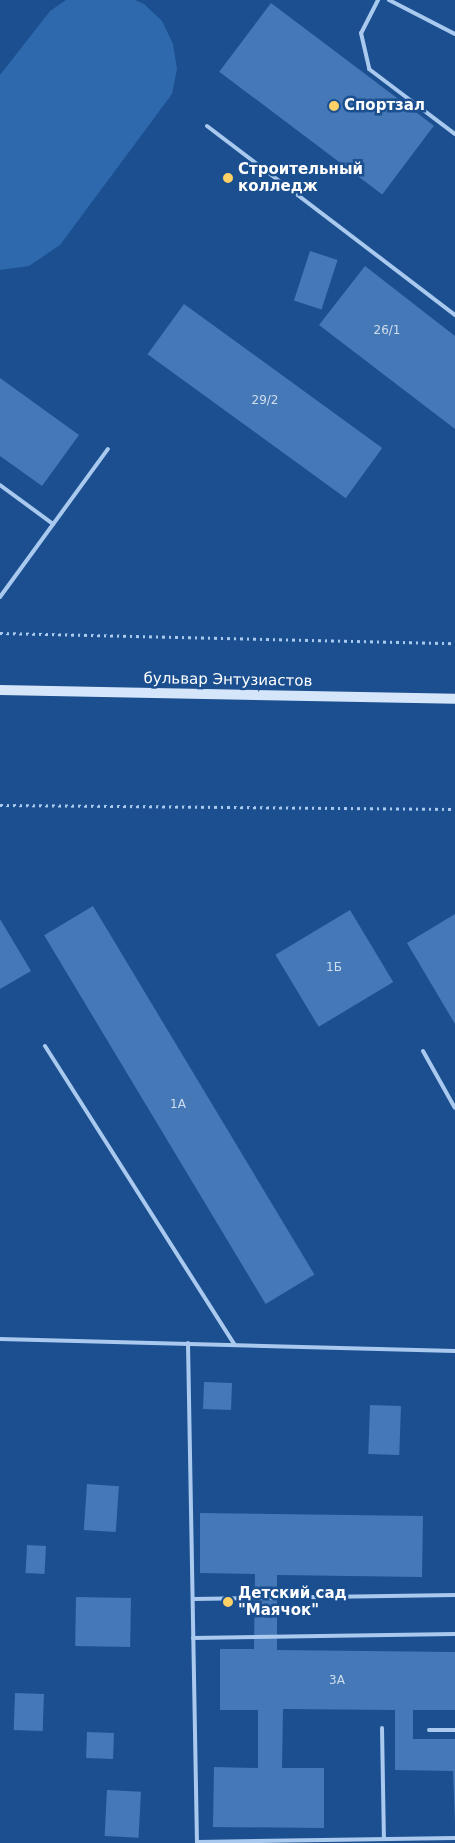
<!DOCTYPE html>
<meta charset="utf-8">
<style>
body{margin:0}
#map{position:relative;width:455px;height:1843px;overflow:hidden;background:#1b4f8f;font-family:"DejaVu Sans",sans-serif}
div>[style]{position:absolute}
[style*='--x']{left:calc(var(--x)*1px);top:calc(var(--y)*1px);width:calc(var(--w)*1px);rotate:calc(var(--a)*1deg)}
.green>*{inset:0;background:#2e69ad}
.building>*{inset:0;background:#4478b7;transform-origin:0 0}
.path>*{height:3px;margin-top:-1.5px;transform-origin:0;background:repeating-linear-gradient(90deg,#a9c9ee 0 2.5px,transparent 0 6.5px)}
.service>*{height:4px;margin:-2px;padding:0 2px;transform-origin:2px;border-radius:2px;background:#a9c9ee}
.secondary>*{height:10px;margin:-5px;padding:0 5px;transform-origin:5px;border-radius:5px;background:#d6e6fa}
.dots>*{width:14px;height:14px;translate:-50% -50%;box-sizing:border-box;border:2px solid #1b4f8f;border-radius:50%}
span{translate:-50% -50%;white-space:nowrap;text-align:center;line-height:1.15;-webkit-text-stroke:5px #1b4f8f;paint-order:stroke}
.number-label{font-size:12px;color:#d0dded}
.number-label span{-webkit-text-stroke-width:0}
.poi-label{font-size:15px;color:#fff;font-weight:700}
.left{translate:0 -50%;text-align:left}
.street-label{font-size:15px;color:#fff}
</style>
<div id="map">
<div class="green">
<div style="clip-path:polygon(66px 0,135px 0,144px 4px,162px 21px,173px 44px,177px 69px,172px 94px,60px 245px,29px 266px,0 270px,0 75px,50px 11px)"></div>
</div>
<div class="building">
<div style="left:271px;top:3px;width:204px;height:86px;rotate:37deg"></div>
<div style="left:310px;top:251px;width:29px;height:52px;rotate:18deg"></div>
<div style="clip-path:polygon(365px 266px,455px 336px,455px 429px,319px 325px)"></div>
<div style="left:184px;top:304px;width:245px;height:62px;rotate:36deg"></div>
<div style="clip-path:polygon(0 378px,79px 435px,42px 486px,0 456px)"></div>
<div style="left:93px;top:906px;width:430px;height:57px;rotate:59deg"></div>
<div style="left:350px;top:910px;width:84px;height:87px;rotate:59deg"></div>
<div style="clip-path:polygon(455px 914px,455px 1024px,407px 943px)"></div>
<div style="clip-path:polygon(0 919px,31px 971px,0 989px)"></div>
<div style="left:204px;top:1382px;width:28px;height:27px;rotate:2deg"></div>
<div style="left:370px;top:1405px;width:31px;height:49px;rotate:2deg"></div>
<div style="left:87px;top:1484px;width:32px;height:46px;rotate:4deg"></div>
<div style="clip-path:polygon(200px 1513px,423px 1516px,422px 1577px,277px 1575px,277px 1650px,455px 1652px,455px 1710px,413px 1710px,413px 1739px,455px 1739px,455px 1823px,453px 1771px,395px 1770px,395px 1710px,283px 1709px,282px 1768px,324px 1768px,324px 1828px,213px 1827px,214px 1767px,258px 1768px,258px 1710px,220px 1710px,220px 1649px,254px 1649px,255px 1574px,200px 1573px)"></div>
<div style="left:27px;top:1545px;width:19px;height:28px;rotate:3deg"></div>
<div style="left:76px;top:1597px;width:55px;height:49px;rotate:1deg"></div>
<div style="left:15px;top:1693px;width:29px;height:37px;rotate:2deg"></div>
<div style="left:87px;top:1732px;width:27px;height:26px;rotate:2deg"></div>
<div style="left:107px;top:1790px;width:34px;height:46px;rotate:3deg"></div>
</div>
<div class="path">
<div style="--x:0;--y:633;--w:455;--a:1.3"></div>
<div style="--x:0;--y:805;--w:455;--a:0.5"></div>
</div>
<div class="service">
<div style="--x:378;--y:0;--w:37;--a:117"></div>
<div style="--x:361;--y:33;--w:37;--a:77"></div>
<div style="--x:369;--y:69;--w:108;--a:37.1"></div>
<div style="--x:389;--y:0;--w:74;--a:27.3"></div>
<div style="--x:207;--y:126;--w:312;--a:37.3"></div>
<div style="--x:0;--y:485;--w:66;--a:36.3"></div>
<div style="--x:0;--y:597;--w:183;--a:-53.9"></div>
<div style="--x:45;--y:1046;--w:354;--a:57.6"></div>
<div style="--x:423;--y:1051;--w:65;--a:60.7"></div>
<div style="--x:0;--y:1339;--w:455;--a:1.5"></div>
<div style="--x:188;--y:1343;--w:500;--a:88.97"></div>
<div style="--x:193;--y:1599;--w:262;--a:-0.9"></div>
<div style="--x:193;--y:1638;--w:262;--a:-0.9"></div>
<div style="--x:382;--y:1728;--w:111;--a:89"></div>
<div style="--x:429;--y:1730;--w:26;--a:0"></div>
<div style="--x:197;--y:1842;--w:258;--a:-0.9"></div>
</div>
<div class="secondary">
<div style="--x:0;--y:690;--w:455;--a:1.1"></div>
</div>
<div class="dots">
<div style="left:334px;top:106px;background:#ffd166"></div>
<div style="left:228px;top:178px;background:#ffd166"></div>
<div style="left:228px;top:1602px;background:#ffd166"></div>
</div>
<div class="number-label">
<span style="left:387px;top:331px">26/1</span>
<span style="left:265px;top:401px">29/2</span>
<span style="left:334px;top:968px">1Б</span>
<span style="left:178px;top:1105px">1А</span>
<span style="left:337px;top:1681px">3А</span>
</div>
<div class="poi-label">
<span class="left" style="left:344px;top:106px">Спортзал</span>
<span class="left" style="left:238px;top:178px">Строительный<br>колледж</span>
<span class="left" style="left:238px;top:1602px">Детский сад<br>"Маячок"</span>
</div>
<div class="street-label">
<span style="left:228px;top:680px;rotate:1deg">бульвар Энтузиастов</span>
</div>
</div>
